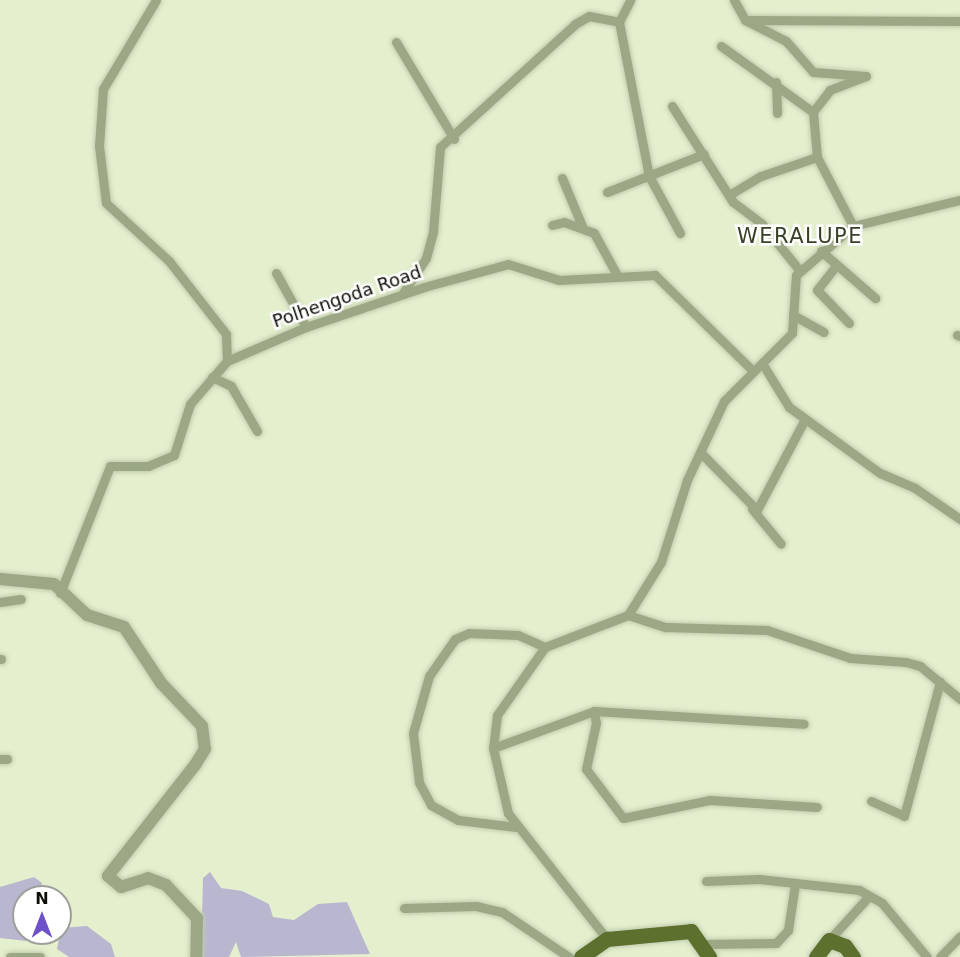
<!DOCTYPE html>
<style>
body{margin:0}
#map{position:relative;width:960px;height:957px;overflow:hidden;background:#e4efce;font-family:"DejaVu Sans",sans-serif}
div>[style]{position:absolute}
[style*='--x']{left:calc(var(--x)*1px);top:calc(var(--y)*1px);width:calc(var(--w)*1px);rotate:calc(var(--a)*1deg)}
.green>*{inset:0;background:#b9b7d0}
.roads{filter:drop-shadow(0 0 2px #c1cbae) drop-shadow(0 0 2px #c1cbae)}
.minor>*{height:9px;margin:-4.5px;padding:0 4.5px;transform-origin:4.5px;border-radius:4.5px;background:#9ca785}
.tertiary>*{height:12px;margin:-6px;padding:0 6px;transform-origin:6px;border-radius:6px;background:#9ca785}
.primary>*{height:15px;margin:-7.5px;padding:0 7.5px;transform-origin:7.5px;border-radius:7.5px;background:#5d702d}
span{translate:-50% -50%;white-space:nowrap;text-align:center;line-height:1.15;-webkit-text-stroke:5px #fff;paint-order:stroke}
.street-label{font-size:18px;color:#0c0f05}
.quarter-label{font-size:21px;color:#384025;letter-spacing:1.5px}
.north{position:absolute;left:12px;top:885px;width:60px;height:60px;box-sizing:border-box;background:#fff;border:2px solid #9e9f9b;border-radius:50%;rotate:0deg;font-size:16px;font-weight:700;line-height:24px;text-align:center;color:#0c0f05}
.north::after{content:'';display:block;margin:auto;width:21px;height:27px;background:#6e50c9;clip-path:polygon(50% 0,100% 100%,50% 72%,0 100%)}
</style>
<div id="map">
<div class="green">
<div style="clip-path:polygon(210px 872px,221px 888px,242px 891px,269px 904px,273px 917px,294px 920px,318px 904px,347px 902px,370px 954px,241px 957px,236px 942px,229px 957px,201px 957px,203px 878px)"></div>
<div style="clip-path:polygon(34px 877px,42px 883px,39px 891px,24px 897px,24px 933px,34px 933px,26px 941px,0 938px,0 887px)"></div>
<div style="clip-path:polygon(87px 926px,111px 944px,115px 957px,69px 957px,57px 949px,61px 928px)"></div>
</div>
<div class="roads">
<div class="minor">
<div style="--x:156;--y:0;--w:104;--a:120.8"></div>
<div style="--x:103;--y:89;--w:57;--a:94"></div>
<div style="--x:99;--y:146;--w:57;--a:83"></div>
<div style="--x:106;--y:203;--w:86;--a:42.6"></div>
<div style="--x:169;--y:261;--w:93;--a:52"></div>
<div style="--x:226;--y:334;--w:27;--a:88"></div>
<div style="--x:734;--y:0;--w:23;--a:61"></div>
<div style="--x:745;--y:20;--w:46;--a:27.1"></div>
<div style="--x:786;--y:41;--w:41;--a:48.9"></div>
<div style="--x:813;--y:72;--w:53;--a:4.3"></div>
<div style="--x:866;--y:76;--w:39;--a:159"></div>
<div style="--x:830;--y:90;--w:28;--a:128"></div>
<div style="--x:749;--y:20;--w:211;--a:0.3"></div>
<div style="--x:619;--y:22;--w:157;--a:79"></div>
<div style="--x:649;--y:176;--w:65;--a:61.5"></div>
<div style="--x:396;--y:42;--w:113;--a:59.1"></div>
<div style="--x:721;--y:46;--w:113;--a:35.7"></div>
<div style="--x:813;--y:112;--w:45;--a:84.9"></div>
<div style="--x:817;--y:157;--w:78;--a:62.4"></div>
<div style="--x:776;--y:82;--w:31;--a:88"></div>
<div style="--x:672;--y:106;--w:114;--a:57.6"></div>
<div style="--x:733;--y:202;--w:36;--a:37"></div>
<div style="--x:762;--y:224;--w:60;--a:51"></div>
<div style="--x:562;--y:178;--w:52;--a:67.4"></div>
<div style="--x:607;--y:192;--w:104;--a:-21.4"></div>
<div style="--x:729;--y:195;--w:37;--a:-31"></div>
<div style="--x:761;--y:176;--w:59;--a:-18.7"></div>
<div style="--x:552;--y:225;--w:12;--a:-14"></div>
<div style="--x:564;--y:222;--w:32;--a:20"></div>
<div style="--x:594;--y:233;--w:48;--a:61.3"></div>
<div style="--x:821;--y:251;--w:72;--a:41"></div>
<div style="--x:835;--y:267;--w:29;--a:128"></div>
<div style="--x:817;--y:290;--w:46;--a:45.9"></div>
<div style="--x:276;--y:273;--w:62;--a:60.9"></div>
<div style="--x:403;--y:293;--w:42;--a:-56.7"></div>
<div style="--x:426;--y:258;--w:28;--a:-75"></div>
<div style="--x:433;--y:231;--w:84;--a:-85.2"></div>
<div style="--x:440;--y:147;--w:183;--a:-42.3"></div>
<div style="--x:575;--y:24;--w:16;--a:-30"></div>
<div style="--x:589;--y:16;--w:31;--a:11"></div>
<div style="--x:619;--y:22;--w:25;--a:-63"></div>
<div style="--x:793;--y:315;--w:35;--a:29"></div>
<div style="--x:957;--y:335;--w:3;--a:18"></div>
<div style="--x:762;--y:363;--w:52;--a:58.5"></div>
<div style="--x:789;--y:407;--w:112;--a:36"></div>
<div style="--x:880;--y:473;--w:38;--a:23"></div>
<div style="--x:915;--y:488;--w:55;--a:34.6"></div>
<div style="--x:212;--y:377;--w:21;--a:25"></div>
<div style="--x:231;--y:386;--w:52;--a:60"></div>
<div style="--x:701;--y:453;--w:80;--a:45.5"></div>
<div style="--x:757;--y:510;--w:103;--a:-62.2"></div>
<div style="--x:752;--y:509;--w:45;--a:50.4"></div>
<div style="--x:60;--y:593;--w:136;--a:-68.5"></div>
<div style="--x:110;--y:466;--w:38;--a:0"></div>
<div style="--x:148;--y:466;--w:28;--a:-23"></div>
<div style="--x:174;--y:455;--w:53;--a:-72.6"></div>
<div style="--x:190;--y:404;--w:57;--a:-49.3"></div>
<div style="--x:227;--y:361;--w:86;--a:-23.3"></div>
<div style="--x:306;--y:327;--w:125;--a:-18.7"></div>
<div style="--x:424;--y:287;--w:87;--a:-15.3"></div>
<div style="--x:508;--y:264;--w:53;--a:17.4"></div>
<div style="--x:559;--y:280;--w:96;--a:-3"></div>
<div style="--x:655;--y:275;--w:134;--a:44.4"></div>
<div style="--x:0;--y:602;--w:21;--a:-8"></div>
<div style="--x:628;--y:615;--w:40;--a:18"></div>
<div style="--x:666;--y:627;--w:101;--a:1.7"></div>
<div style="--x:767;--y:630;--w:88;--a:18.6"></div>
<div style="--x:850;--y:658;--w:56;--a:4.1"></div>
<div style="--x:906;--y:662;--w:15;--a:16"></div>
<div style="--x:920;--y:666;--w:52;--a:39.5"></div>
<div style="--x:0;--y:659;--w:1;--a:0"></div>
<div style="--x:594;--y:711;--w:12;--a:81"></div>
<div style="--x:596;--y:723;--w:47;--a:102.3"></div>
<div style="--x:586;--y:769;--w:61;--a:52.9"></div>
<div style="--x:623;--y:818;--w:89;--a:-11.7"></div>
<div style="--x:710;--y:800;--w:107;--a:3.7"></div>
<div style="--x:493;--y:748;--w:108;--a:-20.1"></div>
<div style="--x:594;--y:711;--w:210;--a:3.5"></div>
<div style="--x:0;--y:759;--w:7;--a:0"></div>
<div style="--x:871;--y:801;--w:36;--a:24"></div>
<div style="--x:904;--y:816;--w:139;--a:-75"></div>
<div style="--x:516;--y:827;--w:58;--a:-173.1"></div>
<div style="--x:458;--y:820;--w:31;--a:-151"></div>
<div style="--x:431;--y:805;--w:26;--a:-118"></div>
<div style="--x:419;--y:782;--w:49;--a:-97"></div>
<div style="--x:413;--y:733;--w:59;--a:-74.3"></div>
<div style="--x:429;--y:676;--w:45;--a:-54.9"></div>
<div style="--x:455;--y:639;--w:15;--a:-23"></div>
<div style="--x:469;--y:633;--w:49;--a:2.3"></div>
<div style="--x:518;--y:635;--w:30;--a:24"></div>
<div style="--x:706;--y:881;--w:53;--a:-2.2"></div>
<div style="--x:759;--y:879;--w:101;--a:6.3"></div>
<div style="--x:859;--y:890;--w:26;--a:29"></div>
<div style="--x:882;--y:903;--w:70;--a:50.2"></div>
<div style="--x:404;--y:908;--w:72;--a:-1.6"></div>
<div style="--x:476;--y:906;--w:27;--a:13"></div>
<div style="--x:502;--y:912;--w:81;--a:33.9"></div>
<div style="--x:607;--y:939;--w:160;--a:-128.2"></div>
<div style="--x:508;--y:813;--w:67;--a:-103"></div>
<div style="--x:493;--y:748;--w:33;--a:-83"></div>
<div style="--x:497;--y:715;--w:83;--a:-54.8"></div>
<div style="--x:545;--y:647;--w:89;--a:-21.1"></div>
<div style="--x:628;--y:615;--w:62;--a:-58.1"></div>
<div style="--x:661;--y:562;--w:86;--a:-72.4"></div>
<div style="--x:687;--y:480;--w:87;--a:-64.9"></div>
<div style="--x:724;--y:401;--w:96;--a:-45"></div>
<div style="--x:792;--y:333;--w:58;--a:-86.1"></div>
<div style="--x:796;--y:275;--w:75;--a:-40.7"></div>
<div style="--x:853;--y:226;--w:110;--a:-13.7"></div>
<div style="--x:829;--y:940;--w:59;--a:-47.7"></div>
<div style="--x:704;--y:944;--w:72;--a:-0.8"></div>
<div style="--x:776;--y:943;--w:18;--a:-47"></div>
<div style="--x:788;--y:930;--w:47;--a:-81.3"></div>
<div style="--x:10;--y:957;--w:30;--a:0"></div>
<div style="--x:940;--y:957;--w:29;--a:-46"></div>
</div>
<div class="tertiary">
<div style="--x:0;--y:579;--w:54;--a:5.3"></div>
<div style="--x:54;--y:584;--w:45;--a:43.2"></div>
<div style="--x:87;--y:615;--w:39;--a:18"></div>
<div style="--x:124;--y:627;--w:67;--a:56.5"></div>
<div style="--x:161;--y:683;--w:59;--a:46.4"></div>
<div style="--x:202;--y:726;--w:23;--a:83"></div>
<div style="--x:205;--y:749;--w:19;--a:122"></div>
<div style="--x:195;--y:765;--w:141;--a:128.1"></div>
<div style="--x:108;--y:876;--w:17;--a:40"></div>
<div style="--x:121;--y:887;--w:28;--a:-18"></div>
<div style="--x:148;--y:878;--w:19;--a:21"></div>
<div style="--x:166;--y:885;--w:45;--a:46.8"></div>
<div style="--x:197;--y:918;--w:39;--a:91"></div>
</div>
<div class="primary">
<div style="--x:581;--y:957;--w:32;--a:-35"></div>
<div style="--x:607;--y:939;--w:84;--a:-5.4"></div>
<div style="--x:691;--y:931;--w:32;--a:55"></div>
<div style="--x:816;--y:957;--w:21;--a:-53"></div>
<div style="--x:829;--y:940;--w:17;--a:21"></div>
<div style="--x:845;--y:946;--w:14;--a:54"></div>
</div>
</div>
<div class="street-label">
<span style="left:347px;top:297px;rotate:-19deg">Polhengoda Road</span>
</div>
<div class="quarter-label">
<span style="left:800px;top:236px">WERALUPE</span>
</div>
<div class="north">N</div>
</div>
